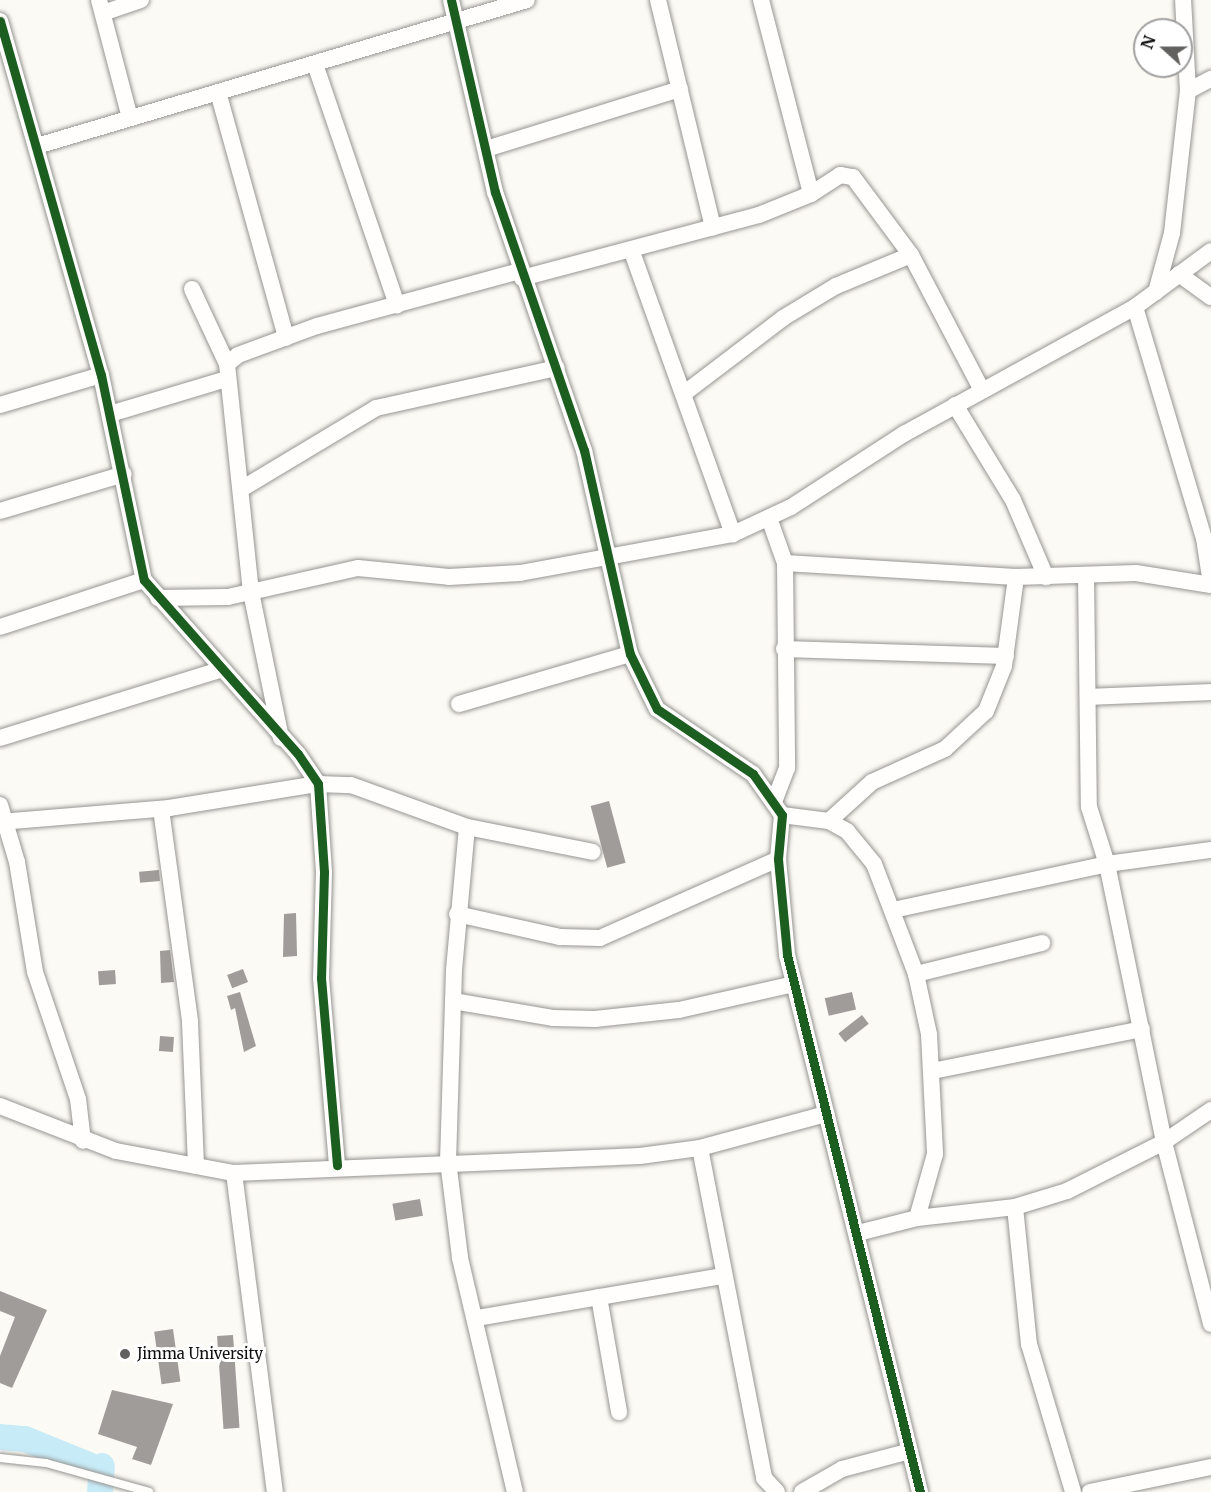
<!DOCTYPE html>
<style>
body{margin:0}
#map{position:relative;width:1211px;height:1492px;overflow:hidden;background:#fcfaf4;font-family:Merriweather,serif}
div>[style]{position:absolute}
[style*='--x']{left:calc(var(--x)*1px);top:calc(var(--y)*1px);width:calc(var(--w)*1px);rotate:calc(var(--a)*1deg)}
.river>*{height:26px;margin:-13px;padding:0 13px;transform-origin:13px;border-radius:13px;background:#c8ebf8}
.building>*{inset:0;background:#9f9c99;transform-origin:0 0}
.roads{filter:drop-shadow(0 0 2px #969592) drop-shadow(0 0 2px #969592)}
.service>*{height:8px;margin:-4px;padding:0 4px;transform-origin:4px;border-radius:4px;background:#fffefd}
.minor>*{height:16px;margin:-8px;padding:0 8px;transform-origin:8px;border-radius:8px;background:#fffefd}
.cycleway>*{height:9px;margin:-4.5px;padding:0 4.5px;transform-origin:4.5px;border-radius:4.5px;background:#1b5e20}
.dots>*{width:16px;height:16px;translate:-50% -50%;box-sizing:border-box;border:3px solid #fff;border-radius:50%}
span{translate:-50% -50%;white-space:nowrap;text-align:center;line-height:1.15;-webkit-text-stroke:6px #fff;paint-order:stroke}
.poi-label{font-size:15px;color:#0f0f0f}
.left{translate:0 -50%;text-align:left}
.north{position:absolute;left:1133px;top:18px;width:60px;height:60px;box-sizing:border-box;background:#fff;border:2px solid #9f9f9f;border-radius:50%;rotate:291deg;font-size:16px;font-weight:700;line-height:24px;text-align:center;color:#0f0f0f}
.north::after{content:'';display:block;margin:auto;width:21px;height:27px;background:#62615f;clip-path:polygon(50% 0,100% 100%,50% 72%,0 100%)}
</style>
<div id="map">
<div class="river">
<div style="--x:0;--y:1437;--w:25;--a:5"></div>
<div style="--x:25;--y:1439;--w:69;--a:22.1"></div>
<div style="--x:100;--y:1492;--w:26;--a:-86"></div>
</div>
<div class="building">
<div style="left:609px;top:801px;width:64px;height:19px;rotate:75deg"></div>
<div style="left:159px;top:870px;width:11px;height:20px;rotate:85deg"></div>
<div style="clip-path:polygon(296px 913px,297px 956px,283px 957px,284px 914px)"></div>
<div style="clip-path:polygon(170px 950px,174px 982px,161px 983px,160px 951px)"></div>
<div style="left:243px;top:969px;width:14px;height:17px;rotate:69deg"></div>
<div style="left:115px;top:970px;width:14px;height:17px;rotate:86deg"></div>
<div style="clip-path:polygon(240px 992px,256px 1046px,244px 1052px,235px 1008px,231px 1010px,227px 996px)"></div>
<div style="left:852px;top:992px;width:18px;height:28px;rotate:77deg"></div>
<div style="left:862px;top:1015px;width:11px;height:30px;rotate:52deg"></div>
<div style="left:160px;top:1036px;width:14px;height:15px;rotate:4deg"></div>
<div style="left:420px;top:1199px;width:17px;height:28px;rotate:80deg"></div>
<div style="clip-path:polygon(0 1291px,47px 1310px,12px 1388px,0 1383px,0 1356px,15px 1317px,0 1311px)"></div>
<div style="left:173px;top:1329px;width:53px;height:19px;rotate:82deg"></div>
<div style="left:233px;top:1335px;width:93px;height:16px;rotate:86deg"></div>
<div style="clip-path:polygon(112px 1390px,173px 1404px,151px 1465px,132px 1459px,137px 1447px,98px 1434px)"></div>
</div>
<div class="roads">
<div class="service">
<div style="--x:0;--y:1458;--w:46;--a:6.2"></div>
<div style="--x:46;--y:1463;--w:107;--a:15.7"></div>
</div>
<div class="minor">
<div style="--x:99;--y:0;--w:122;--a:75.3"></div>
<div style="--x:451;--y:0;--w:197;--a:77.1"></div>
<div style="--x:495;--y:192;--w:273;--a:71"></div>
<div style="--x:584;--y:450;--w:209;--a:77.3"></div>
<div style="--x:630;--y:654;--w:61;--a:63.9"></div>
<div style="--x:657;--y:709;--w:116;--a:34.1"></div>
<div style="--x:753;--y:774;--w:50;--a:54.7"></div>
<div style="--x:782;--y:815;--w:44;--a:95.2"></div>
<div style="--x:778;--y:859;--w:96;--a:84.6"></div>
<div style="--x:787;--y:955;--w:553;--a:76.09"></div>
<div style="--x:658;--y:0;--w:234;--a:76.4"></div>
<div style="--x:761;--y:0;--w:200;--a:75.5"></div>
<div style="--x:103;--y:13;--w:40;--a:-18.9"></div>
<div style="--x:0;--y:21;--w:368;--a:74.1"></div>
<div style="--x:101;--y:375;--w:209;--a:78.2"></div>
<div style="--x:144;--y:580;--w:232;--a:48.5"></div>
<div style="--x:298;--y:754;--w:36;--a:56"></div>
<div style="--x:318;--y:784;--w:88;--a:86.1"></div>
<div style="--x:324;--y:872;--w:106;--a:91.6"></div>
<div style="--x:321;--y:978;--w:188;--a:85.1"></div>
<div style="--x:315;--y:64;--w:255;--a:71.2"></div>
<div style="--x:1188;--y:91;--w:26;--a:-28"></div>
<div style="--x:218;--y:92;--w:255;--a:74.5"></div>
<div style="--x:37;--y:146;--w:511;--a:-16.59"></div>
<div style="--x:486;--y:149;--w:203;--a:-17.2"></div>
<div style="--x:632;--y:252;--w:300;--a:70.3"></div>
<div style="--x:1179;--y:274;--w:39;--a:36"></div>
<div style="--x:522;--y:278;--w:245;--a:-14.9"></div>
<div style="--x:759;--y:215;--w:56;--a:-22"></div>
<div style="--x:811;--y:194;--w:35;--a:-33"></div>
<div style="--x:840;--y:175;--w:13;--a:9"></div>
<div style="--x:853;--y:177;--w:97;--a:53.4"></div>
<div style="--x:911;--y:255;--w:153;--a:62.3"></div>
<div style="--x:192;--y:289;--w:83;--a:65"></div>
<div style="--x:227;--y:364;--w:229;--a:84"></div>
<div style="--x:251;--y:592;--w:149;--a:78.4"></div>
<div style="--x:1156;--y:292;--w:61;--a:-74.8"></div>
<div style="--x:1172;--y:233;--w:143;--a:-83.6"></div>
<div style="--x:1188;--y:91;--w:91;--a:-93.1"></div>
<div style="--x:1135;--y:307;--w:241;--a:73.4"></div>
<div style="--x:1204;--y:538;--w:47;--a:81.3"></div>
<div style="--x:227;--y:364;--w:14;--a:-39"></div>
<div style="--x:238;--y:355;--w:84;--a:-20.2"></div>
<div style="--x:317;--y:326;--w:210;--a:-15.2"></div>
<div style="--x:686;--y:392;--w:122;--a:-37.3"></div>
<div style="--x:783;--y:318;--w:62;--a:-31.1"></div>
<div style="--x:836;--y:286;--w:81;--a:-22.5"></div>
<div style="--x:0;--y:405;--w:105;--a:-16.5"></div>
<div style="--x:955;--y:405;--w:111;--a:58.6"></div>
<div style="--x:1013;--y:500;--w:84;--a:66.8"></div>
<div style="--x:110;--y:414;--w:122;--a:-16.7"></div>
<div style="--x:243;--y:488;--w:155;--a:-31"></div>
<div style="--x:376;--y:408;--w:185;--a:-12.5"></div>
<div style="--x:0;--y:511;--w:129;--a:-16.6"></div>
<div style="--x:769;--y:518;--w:48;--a:70.4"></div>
<div style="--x:785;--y:563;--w:205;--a:89.4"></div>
<div style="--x:787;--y:768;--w:34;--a:111"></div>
<div style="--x:785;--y:563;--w:231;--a:3.5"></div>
<div style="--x:1016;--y:577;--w:120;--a:-1.9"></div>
<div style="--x:1136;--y:573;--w:76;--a:9.1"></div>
<div style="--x:1086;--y:575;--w:232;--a:89.3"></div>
<div style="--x:1089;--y:807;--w:60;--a:72.5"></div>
<div style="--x:1107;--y:864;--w:284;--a:78.4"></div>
<div style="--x:1164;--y:1142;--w:188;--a:75.5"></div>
<div style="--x:158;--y:598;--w:70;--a:-0.8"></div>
<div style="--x:228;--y:597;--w:133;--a:-12.6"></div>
<div style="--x:358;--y:568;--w:91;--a:5.6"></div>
<div style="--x:449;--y:577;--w:71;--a:-3.2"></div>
<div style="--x:520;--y:573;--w:217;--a:-10.4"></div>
<div style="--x:733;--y:534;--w:64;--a:-25"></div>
<div style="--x:791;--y:507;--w:135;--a:-32.9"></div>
<div style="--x:904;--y:434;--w:264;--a:-28.8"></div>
<div style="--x:1135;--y:307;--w:94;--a:-36.4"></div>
<div style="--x:0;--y:627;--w:151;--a:-18.1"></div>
<div style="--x:784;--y:649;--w:222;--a:1.8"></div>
<div style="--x:1088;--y:697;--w:123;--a:-2.3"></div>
<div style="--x:459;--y:704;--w:178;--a:-16.3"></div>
<div style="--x:0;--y:738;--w:229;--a:-17.2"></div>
<div style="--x:0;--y:805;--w:59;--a:73.4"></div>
<div style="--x:17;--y:862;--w:111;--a:80.7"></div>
<div style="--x:35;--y:972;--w:134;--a:71.3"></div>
<div style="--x:78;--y:1099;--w:42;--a:83.2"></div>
<div style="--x:161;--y:809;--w:215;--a:82.2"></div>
<div style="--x:190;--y:1022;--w:144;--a:87.6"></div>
<div style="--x:782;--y:815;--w:47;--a:7.3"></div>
<div style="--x:829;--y:821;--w:21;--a:29"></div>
<div style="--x:847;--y:831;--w:43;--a:50.7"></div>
<div style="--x:874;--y:864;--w:118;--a:69.1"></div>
<div style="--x:916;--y:974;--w:61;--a:77.8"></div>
<div style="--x:929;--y:1034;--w:120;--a:87.1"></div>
<div style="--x:935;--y:1154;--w:66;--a:105.7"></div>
<div style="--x:829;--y:821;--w:58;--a:-42.2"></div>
<div style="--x:872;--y:782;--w:80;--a:-24.3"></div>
<div style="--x:945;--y:749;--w:56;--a:-42.8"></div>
<div style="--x:986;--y:711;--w:48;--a:-68.2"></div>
<div style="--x:1004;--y:666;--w:90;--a:-82.3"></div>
<div style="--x:0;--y:822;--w:170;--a:-4.7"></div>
<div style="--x:169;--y:808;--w:151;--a:-9.2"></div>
<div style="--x:318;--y:784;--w:33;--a:2"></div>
<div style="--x:351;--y:785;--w:123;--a:19.9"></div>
<div style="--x:467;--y:827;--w:128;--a:11.2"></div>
<div style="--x:467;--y:827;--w:144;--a:95.2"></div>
<div style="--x:454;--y:970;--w:191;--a:91.8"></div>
<div style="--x:448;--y:1161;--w:98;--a:82.9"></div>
<div style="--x:460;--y:1258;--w:240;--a:76.8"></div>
<div style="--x:893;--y:910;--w:219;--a:-12.1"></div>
<div style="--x:1107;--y:864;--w:105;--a:-7.7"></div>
<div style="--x:457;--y:914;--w:106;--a:12.6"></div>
<div style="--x:560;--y:937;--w:40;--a:1.4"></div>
<div style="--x:600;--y:938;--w:195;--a:-23.9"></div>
<div style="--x:916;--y:974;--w:130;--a:-13.8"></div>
<div style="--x:453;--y:1001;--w:101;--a:9.6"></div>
<div style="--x:553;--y:1018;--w:42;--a:1.4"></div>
<div style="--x:595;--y:1019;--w:84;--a:-6.1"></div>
<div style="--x:679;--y:1010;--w:118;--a:-12.7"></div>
<div style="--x:932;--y:1071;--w:214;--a:-11.3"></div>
<div style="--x:0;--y:1106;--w:124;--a:21.2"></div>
<div style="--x:116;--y:1151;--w:120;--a:10.6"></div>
<div style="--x:234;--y:1173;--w:406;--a:-2.4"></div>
<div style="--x:640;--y:1156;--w:61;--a:-7.6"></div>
<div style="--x:700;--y:1148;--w:131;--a:-15.1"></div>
<div style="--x:700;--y:1148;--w:336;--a:79"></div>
<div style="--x:764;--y:1478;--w:19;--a:47"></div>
<div style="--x:234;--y:1173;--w:322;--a:82.7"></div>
<div style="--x:1015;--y:1207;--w:138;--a:84.2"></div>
<div style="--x:1029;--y:1344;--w:154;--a:73.4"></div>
<div style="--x:858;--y:1233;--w:61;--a:-14.3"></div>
<div style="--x:917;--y:1218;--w:99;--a:-6.4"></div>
<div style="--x:1015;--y:1207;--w:54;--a:-17.1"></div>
<div style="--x:1067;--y:1191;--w:109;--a:-26.8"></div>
<div style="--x:1164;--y:1142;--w:57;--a:-34.2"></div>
<div style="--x:599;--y:1297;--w:117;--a:80.1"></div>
<div style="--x:477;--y:1318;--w:249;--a:-9.7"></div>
<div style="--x:802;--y:1492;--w:46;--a:-29.9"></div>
<div style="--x:842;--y:1469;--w:70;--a:-14.8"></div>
<div style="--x:1090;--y:1492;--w:124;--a:-11.7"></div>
</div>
</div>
<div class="cycleway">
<div style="--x:451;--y:0;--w:197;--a:77.1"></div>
<div style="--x:495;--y:192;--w:273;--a:71"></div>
<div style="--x:584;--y:450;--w:209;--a:77.3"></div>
<div style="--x:630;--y:654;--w:61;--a:63.9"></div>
<div style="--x:657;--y:709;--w:116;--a:34.1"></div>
<div style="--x:753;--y:774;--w:50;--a:54.7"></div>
<div style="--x:782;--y:815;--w:44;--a:95.2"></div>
<div style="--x:778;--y:859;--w:96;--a:84.6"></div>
<div style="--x:787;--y:955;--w:553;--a:76.09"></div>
<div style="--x:0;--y:21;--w:368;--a:74.1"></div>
<div style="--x:101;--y:375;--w:209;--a:78.2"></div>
<div style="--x:144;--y:580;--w:232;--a:48.5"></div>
<div style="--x:298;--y:754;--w:36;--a:56"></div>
<div style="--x:318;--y:784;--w:88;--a:86.1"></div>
<div style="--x:324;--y:872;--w:106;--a:91.6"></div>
<div style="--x:321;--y:978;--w:188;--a:85.1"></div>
</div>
<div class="dots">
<div style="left:125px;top:1354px;background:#62615f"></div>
</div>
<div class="poi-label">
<span class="left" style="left:137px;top:1354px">Jimma University</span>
</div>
<div class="north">N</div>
</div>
